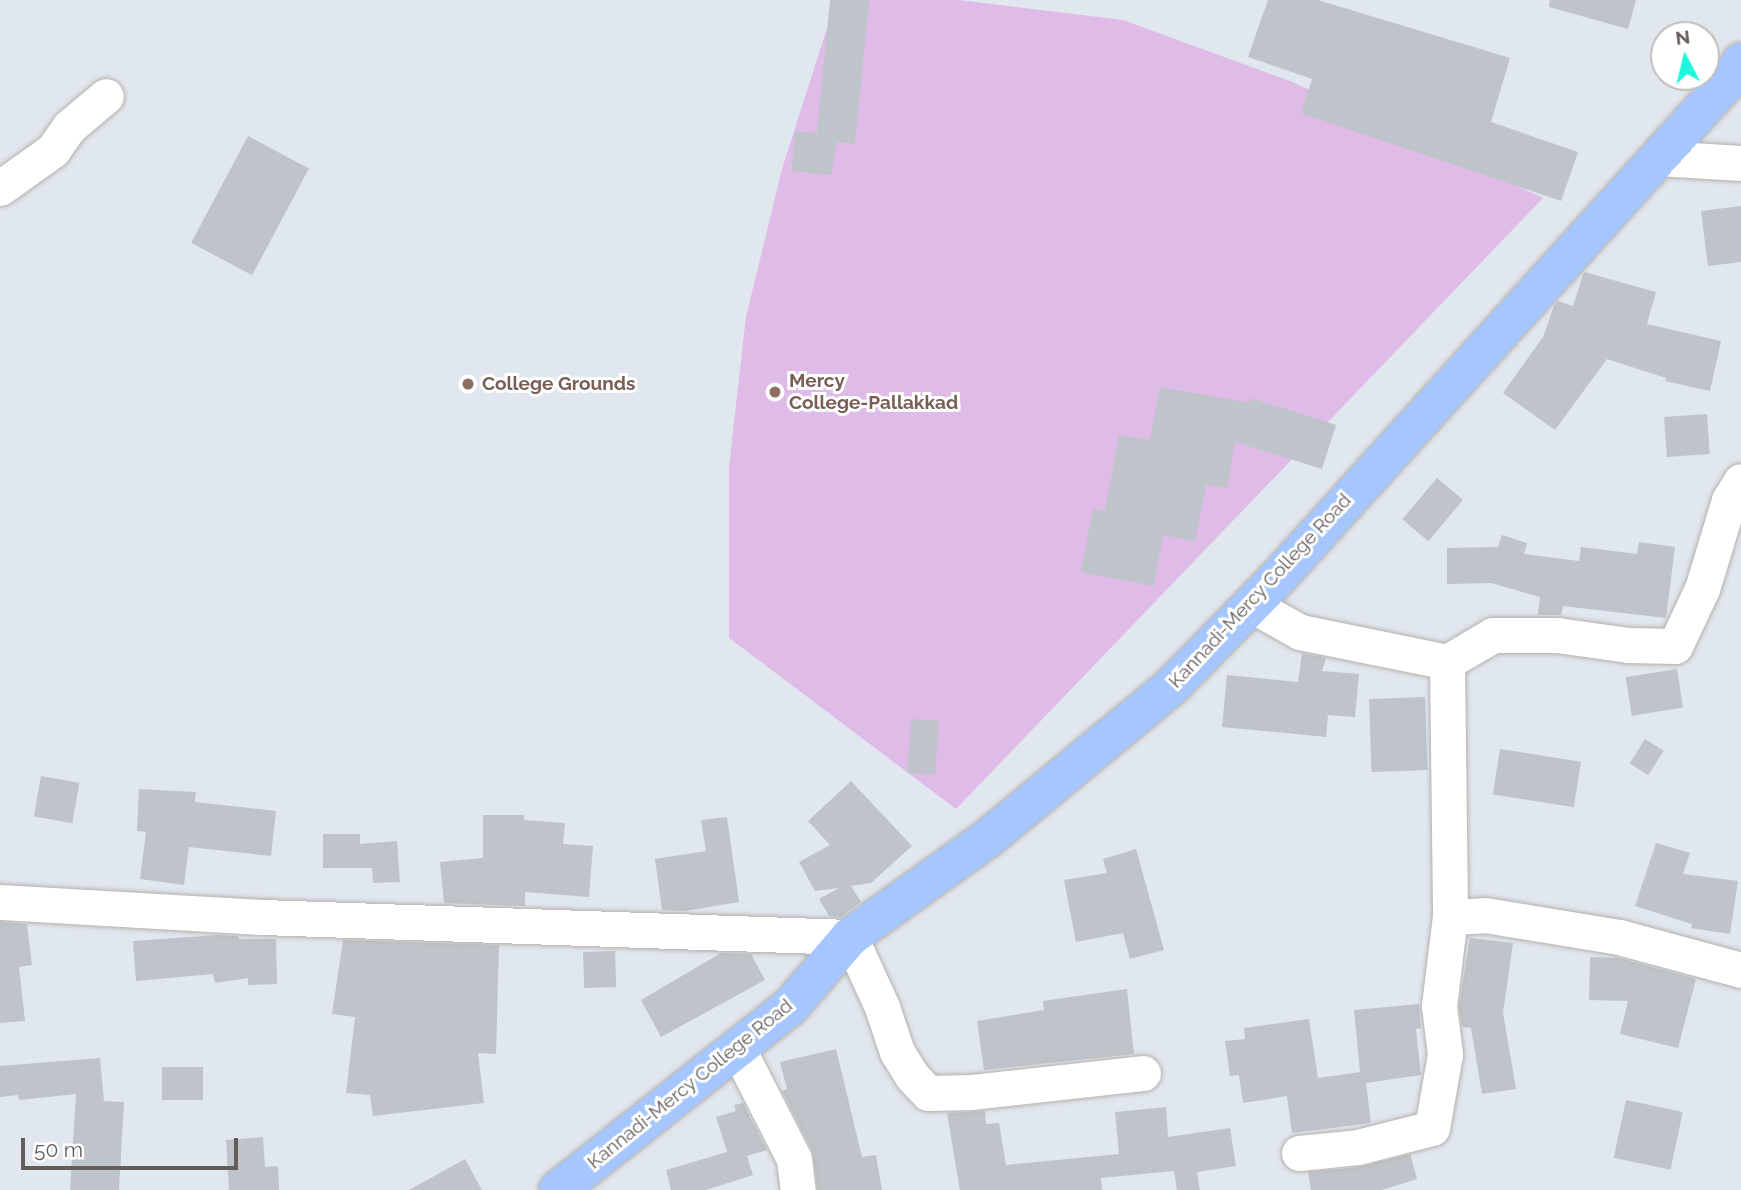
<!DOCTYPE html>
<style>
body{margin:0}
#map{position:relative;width:1741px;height:1190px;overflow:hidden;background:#e1e7ee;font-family:Raleway,sans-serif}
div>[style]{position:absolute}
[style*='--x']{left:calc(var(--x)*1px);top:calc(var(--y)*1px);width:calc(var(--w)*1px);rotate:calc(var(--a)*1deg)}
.green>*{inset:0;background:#dfbbe8}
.building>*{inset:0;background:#bec4c9;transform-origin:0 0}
.roads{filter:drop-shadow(0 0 2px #b6b1ad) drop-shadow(0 0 2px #b6b1ad)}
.minor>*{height:35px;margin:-17.5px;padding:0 17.5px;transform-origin:17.5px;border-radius:17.5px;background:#fff}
.major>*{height:38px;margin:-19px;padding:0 19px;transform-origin:19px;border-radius:19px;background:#a5c6ff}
.dots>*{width:19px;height:19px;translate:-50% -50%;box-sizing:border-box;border:4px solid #fff;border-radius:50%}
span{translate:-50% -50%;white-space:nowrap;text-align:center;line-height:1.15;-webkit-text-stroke:6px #fff;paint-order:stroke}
.education-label{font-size:19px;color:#785e54;font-weight:700}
.left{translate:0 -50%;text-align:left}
.street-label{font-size:19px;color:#645d5a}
.north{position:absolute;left:1650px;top:21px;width:70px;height:70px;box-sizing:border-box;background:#fff;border:2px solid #c1bebd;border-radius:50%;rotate:353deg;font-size:19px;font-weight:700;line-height:28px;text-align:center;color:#645d5a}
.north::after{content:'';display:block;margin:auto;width:24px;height:32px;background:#1df8dd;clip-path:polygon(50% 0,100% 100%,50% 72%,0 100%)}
.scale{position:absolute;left:21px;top:1138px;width:217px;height:32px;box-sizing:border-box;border:4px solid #645d5a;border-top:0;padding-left:9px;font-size:21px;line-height:24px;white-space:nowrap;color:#645d5a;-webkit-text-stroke:5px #fff;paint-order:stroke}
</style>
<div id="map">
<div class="green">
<div style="clip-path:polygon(836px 0,959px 0,1123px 20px,1290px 81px,1543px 198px,956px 809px,729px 638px,729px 466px,746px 317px,782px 169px)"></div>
</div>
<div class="building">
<div style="clip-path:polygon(830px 0,869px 0,855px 144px,837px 142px,831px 175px,792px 171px,795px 131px,817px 133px)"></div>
<div style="clip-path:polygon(1268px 0,1318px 0,1510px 58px,1491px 122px,1578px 152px,1561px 201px,1301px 113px,1312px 79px,1248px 57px)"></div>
<div style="clip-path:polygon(1550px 0,1636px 0,1628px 29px,1549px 7px)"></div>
<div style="left:248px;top:136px;width:69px;height:121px;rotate:28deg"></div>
<div style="clip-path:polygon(1741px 206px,1741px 262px,1708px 266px,1701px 211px)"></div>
<div style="clip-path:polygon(1584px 272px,1656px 292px,1647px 324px,1721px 341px,1710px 391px,1665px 381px,1666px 378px,1607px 359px,1555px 430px,1503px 393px,1543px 337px,1554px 306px,1558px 301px,1573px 306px)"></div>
<div style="clip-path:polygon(1160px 387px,1249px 403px,1251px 398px,1336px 425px,1322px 469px,1235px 442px,1227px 488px,1206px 485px,1195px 541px,1163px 535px,1154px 586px,1081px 572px,1093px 509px,1105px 511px,1119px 435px,1150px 440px)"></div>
<div style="left:1707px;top:414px;width:40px;height:43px;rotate:86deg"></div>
<div style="left:1437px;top:478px;width:34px;height:54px;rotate:40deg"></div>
<div style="clip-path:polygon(1502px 535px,1527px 543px,1524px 554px,1579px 561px,1581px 547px,1637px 554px,1639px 542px,1675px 547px,1666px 618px,1563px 606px,1561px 615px,1538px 615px,1540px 597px,1491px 583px,1447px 584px,1447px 548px,1498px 547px)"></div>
<div style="clip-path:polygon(1302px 653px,1326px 658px,1322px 671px,1359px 674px,1355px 717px,1328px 715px,1326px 737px,1222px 727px,1227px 675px,1298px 682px)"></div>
<div style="left:1677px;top:669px;width:39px;height:52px;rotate:81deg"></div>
<div style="left:1425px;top:697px;width:73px;height:56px;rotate:88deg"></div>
<div style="left:911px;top:719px;width:28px;height:54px;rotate:4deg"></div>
<div style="left:1645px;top:739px;width:22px;height:29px;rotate:32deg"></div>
<div style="left:1500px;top:749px;width:82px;height:46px;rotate:9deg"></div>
<div style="left:41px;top:776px;width:39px;height:41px;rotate:10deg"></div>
<div style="clip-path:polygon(851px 781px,912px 846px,871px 883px,851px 886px,861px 902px,841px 917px,829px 916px,819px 899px,839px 888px,815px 891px,799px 862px,830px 845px,808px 821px)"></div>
<div style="clip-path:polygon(139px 789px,196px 792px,195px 802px,276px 811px,271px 856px,189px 847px,184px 885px,140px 879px,146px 832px,137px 831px)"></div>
<div style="clip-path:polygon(483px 815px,524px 815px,524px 820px,565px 823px,563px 844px,593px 846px,589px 897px,525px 892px,525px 906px,444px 903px,440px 862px,483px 858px)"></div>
<div style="clip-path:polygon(727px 817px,739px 902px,685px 911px,662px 910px,655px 859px,706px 851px,701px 820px)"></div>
<div style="clip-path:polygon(323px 834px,360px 834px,360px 844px,397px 841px,400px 882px,373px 883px,372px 868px,323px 868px)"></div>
<div style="clip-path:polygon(1656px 843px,1690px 853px,1683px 874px,1738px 881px,1730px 934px,1691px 928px,1692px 924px,1635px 906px)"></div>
<div style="clip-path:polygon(1136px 849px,1164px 950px,1130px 959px,1123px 933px,1076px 942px,1064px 880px,1107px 873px,1103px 859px)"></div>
<div style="clip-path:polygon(0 922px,27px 924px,32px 965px,19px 967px,25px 1021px,0 1023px)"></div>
<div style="clip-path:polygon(218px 935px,238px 936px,239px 939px,276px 939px,277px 984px,248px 985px,248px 978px,215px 983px,213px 974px,136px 981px,133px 941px)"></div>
<div style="clip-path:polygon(1470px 938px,1513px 943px,1503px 1013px,1516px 1089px,1482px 1094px,1471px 1028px,1462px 1027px,1459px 1006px)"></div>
<div style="clip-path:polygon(343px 940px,499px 945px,496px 1054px,478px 1053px,484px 1103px,373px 1116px,370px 1095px,346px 1093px,355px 1017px,332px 1014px)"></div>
<div style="left:615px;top:951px;width:36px;height:32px;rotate:88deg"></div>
<div style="clip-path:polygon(721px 953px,751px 954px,765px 980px,661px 1037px,641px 1000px)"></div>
<div style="clip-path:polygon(1590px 957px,1619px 958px,1696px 979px,1678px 1048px,1620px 1034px,1628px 1001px,1589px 1000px)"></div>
<div style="clip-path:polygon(1127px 989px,1134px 1054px,984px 1070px,977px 1021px,1044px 1010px,1043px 1001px)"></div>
<div style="clip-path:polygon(1419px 1004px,1421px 1028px,1416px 1029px,1421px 1075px,1366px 1083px,1371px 1123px,1292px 1133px,1287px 1096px,1243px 1103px,1239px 1075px,1230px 1076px,1225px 1041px,1245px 1039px,1244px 1028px,1309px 1019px,1318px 1078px,1360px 1072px,1354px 1010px)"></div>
<div style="clip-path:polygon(836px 1049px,862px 1157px,876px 1155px,882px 1190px,818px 1190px,812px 1150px,782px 1091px,787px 1089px,780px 1062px)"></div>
<div style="clip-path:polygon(100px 1058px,104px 1101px,124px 1102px,119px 1190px,70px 1190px,76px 1094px,19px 1100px,18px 1095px,0 1097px,0 1066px)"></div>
<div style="left:203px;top:1067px;width:33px;height:41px;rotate:90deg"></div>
<div style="left:1626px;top:1100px;width:58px;height:59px;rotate:12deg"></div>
<div style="clip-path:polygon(743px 1103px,767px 1150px,747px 1156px,753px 1175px,706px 1190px,671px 1190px,666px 1170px,727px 1152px,716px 1117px,736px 1111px,734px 1105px)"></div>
<div style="clip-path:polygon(1166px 1107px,1168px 1137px,1230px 1128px,1236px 1166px,1197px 1172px,1200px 1190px,1177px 1190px,1174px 1171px,1101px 1178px,1102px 1190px,960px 1190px,947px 1113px,985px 1111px,986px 1124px,999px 1123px,1006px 1165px,1119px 1154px,1115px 1112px)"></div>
<div style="clip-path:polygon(263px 1137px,265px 1167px,278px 1166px,279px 1190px,229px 1190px,226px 1140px)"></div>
<div style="clip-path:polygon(1410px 1154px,1417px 1179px,1382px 1190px,1311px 1190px,1308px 1172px,1360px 1167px)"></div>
<div style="clip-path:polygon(465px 1159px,482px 1190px,409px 1190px)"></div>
</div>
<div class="roads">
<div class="minor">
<div style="--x:1658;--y:158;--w:83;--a:3.4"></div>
<div style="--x:0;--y:188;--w:65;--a:-35.6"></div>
<div style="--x:53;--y:150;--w:28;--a:-55"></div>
<div style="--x:69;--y:127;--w:48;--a:-40"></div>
<div style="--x:1252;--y:605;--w:55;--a:29.4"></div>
<div style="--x:1300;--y:632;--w:150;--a:11.5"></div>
<div style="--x:1447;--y:662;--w:53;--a:-30.4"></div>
<div style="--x:1493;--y:635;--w:64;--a:0"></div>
<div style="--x:1557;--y:635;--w:72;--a:8"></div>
<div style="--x:1628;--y:645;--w:47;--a:1.2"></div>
<div style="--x:1675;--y:646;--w:63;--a:-64.7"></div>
<div style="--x:1702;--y:589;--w:93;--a:-73.1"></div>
<div style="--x:1729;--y:500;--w:22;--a:-58"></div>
<div style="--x:1447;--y:662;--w:255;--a:89.3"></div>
<div style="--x:0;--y:902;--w:262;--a:3.3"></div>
<div style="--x:262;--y:917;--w:588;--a:1.95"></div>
<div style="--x:850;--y:937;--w:77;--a:65.4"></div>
<div style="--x:882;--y:1007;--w:47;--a:71.6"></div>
<div style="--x:897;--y:1052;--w:28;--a:58"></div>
<div style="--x:912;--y:1076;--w:23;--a:47"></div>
<div style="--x:928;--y:1093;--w:44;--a:-1.3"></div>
<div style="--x:972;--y:1092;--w:172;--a:-6.3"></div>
<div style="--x:739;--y:1051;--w:121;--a:63"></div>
<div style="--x:794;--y:1159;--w:31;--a:83"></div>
<div style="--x:1299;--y:1153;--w:59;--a:-5.8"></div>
<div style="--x:1358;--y:1147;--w:76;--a:-14.4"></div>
<div style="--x:1432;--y:1128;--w:75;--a:-80"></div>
<div style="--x:1445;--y:1054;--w:48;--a:-97.1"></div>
<div style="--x:1439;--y:1006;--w:90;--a:-83"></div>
<div style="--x:1450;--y:917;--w:35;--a:-3"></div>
<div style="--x:1485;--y:915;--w:136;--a:9.3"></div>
<div style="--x:1619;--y:937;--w:126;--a:15.1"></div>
</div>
<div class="major">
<div style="--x:558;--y:1190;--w:295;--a:-38.3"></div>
<div style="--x:790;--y:1007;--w:92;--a:-49.4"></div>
<div style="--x:850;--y:937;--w:168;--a:-35.6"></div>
<div style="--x:987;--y:839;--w:239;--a:-39.6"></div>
<div style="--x:1171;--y:687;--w:146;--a:-45.6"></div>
<div style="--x:1273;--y:583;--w:676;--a:-47.82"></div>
<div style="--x:1727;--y:82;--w:24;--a:-55"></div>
</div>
</div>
<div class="dots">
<div style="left:468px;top:384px;background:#8d6e63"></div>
<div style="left:775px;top:392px;background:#8d6e63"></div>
</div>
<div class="education-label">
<span class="left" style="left:789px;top:392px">Mercy<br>College-Pallakkad</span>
<span class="left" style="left:482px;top:384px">College Grounds</span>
</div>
<div class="street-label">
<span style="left:1260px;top:591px;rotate:-47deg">Kannadi-Mercy College Road</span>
<span style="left:690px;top:1084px;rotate:-39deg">Kannadi-Mercy College Road</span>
</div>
<div class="north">N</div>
<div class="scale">50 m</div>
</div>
